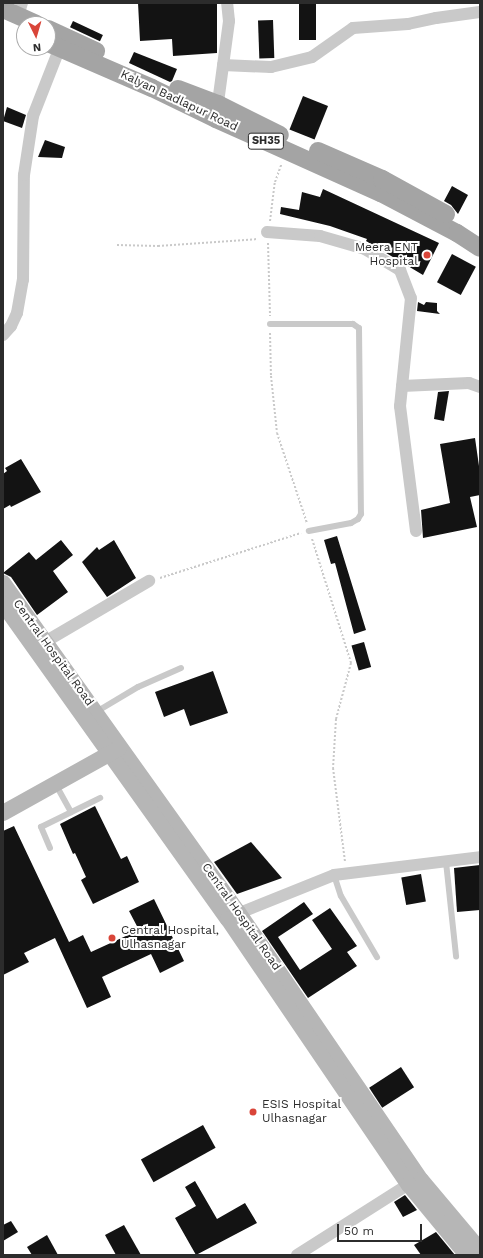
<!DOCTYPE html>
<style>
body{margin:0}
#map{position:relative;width:483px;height:1258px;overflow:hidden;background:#fff;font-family:"Work Sans",sans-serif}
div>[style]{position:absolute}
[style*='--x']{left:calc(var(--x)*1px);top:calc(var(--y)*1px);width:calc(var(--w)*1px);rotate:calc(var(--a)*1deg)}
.building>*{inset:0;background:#131313;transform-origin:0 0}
.path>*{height:2px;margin-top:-1px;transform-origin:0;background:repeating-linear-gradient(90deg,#c9c9c9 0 2px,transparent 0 4px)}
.lane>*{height:6px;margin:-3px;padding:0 3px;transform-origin:3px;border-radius:3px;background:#c9c9c9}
.street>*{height:12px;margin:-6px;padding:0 6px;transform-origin:6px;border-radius:6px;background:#c9c9c9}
.secondary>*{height:16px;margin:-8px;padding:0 8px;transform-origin:8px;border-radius:8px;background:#b6b6b6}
.primary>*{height:18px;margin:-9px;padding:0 9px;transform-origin:9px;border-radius:9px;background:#a4a4a4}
.dots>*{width:11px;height:11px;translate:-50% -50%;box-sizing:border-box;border:2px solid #fff;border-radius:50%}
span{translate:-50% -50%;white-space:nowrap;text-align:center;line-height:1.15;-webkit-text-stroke:4px #fff;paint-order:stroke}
.shield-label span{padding:1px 3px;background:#fff;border:1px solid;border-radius:3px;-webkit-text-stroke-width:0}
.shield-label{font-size:11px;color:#2c2c2c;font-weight:700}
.street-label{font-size:12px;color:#2c2c2c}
.poi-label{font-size:12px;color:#2c2c2c}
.right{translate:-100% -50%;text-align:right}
.left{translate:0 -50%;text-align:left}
.frame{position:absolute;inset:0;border:4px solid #2c2c2c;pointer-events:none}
.north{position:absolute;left:16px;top:16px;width:40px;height:40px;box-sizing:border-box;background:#fff;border:1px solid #ababab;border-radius:50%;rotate:175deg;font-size:11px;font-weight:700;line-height:16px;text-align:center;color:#2c2c2c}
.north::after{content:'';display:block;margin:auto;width:14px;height:18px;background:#d94539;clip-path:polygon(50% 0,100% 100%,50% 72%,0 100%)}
.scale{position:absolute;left:337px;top:1224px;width:85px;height:18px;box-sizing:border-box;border:2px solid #2c2c2c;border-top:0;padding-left:5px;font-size:12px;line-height:14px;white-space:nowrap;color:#2c2c2c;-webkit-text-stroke:3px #fff;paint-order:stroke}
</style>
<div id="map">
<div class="building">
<div style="clip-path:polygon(138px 3px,217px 3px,217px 53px,173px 56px,172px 39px,140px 41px)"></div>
<div style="left:299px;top:3px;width:17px;height:37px"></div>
<div style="left:273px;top:20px;width:38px;height:15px;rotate:88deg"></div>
<div style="left:73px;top:21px;width:33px;height:7px;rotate:25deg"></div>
<div style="clip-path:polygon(134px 52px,177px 69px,172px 81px,170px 82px,129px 63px)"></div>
<div style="left:303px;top:96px;width:27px;height:36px;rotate:22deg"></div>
<div style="clip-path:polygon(7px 107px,26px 115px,22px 128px,3px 121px)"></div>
<div style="clip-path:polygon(45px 140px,65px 147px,62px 158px,38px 157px)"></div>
<div style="clip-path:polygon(452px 186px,468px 195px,458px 214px,451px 205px,444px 201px)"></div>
<div style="clip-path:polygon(323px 189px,439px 243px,423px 275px,366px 241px,367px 239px,330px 226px,280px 214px,281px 207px,299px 210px,302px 192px,320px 197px)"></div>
<div style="left:452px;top:254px;width:27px;height:32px;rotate:28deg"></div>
<div style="clip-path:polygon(418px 302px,424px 305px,426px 302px,437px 303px,437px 311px,440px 314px,417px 311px)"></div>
<div style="clip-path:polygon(449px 391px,444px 421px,434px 419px,438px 392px)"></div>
<div style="clip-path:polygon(475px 438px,480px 473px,480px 495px,470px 497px,477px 527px,423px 538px,421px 510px,450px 503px,440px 444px)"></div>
<div style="clip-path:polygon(21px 459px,41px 492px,11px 507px,10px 505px,3px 509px,3px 474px,7px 471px,5px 468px)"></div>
<div style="clip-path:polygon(337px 536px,366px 630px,354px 634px,335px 563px,331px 564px,324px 540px)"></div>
<div style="clip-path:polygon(61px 540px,73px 555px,53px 571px,68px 592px,37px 615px,11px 577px,3px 573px,29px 552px,36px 560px)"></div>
<div style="clip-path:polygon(114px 540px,136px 578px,107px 597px,82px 562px,97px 547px,99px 550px)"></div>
<div style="left:364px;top:642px;width:26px;height:13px;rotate:74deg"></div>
<div style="clip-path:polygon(213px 671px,228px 713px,190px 726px,184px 709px,164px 717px,155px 692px)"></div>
<div style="clip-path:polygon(95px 806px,121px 859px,127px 856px,139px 882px,93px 904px,81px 880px,86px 877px,75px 853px,73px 854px,60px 824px)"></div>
<div style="clip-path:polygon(14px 826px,69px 942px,83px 935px,91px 952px,139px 930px,129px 911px,154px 899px,184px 961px,160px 973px,151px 954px,102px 977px,111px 997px,87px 1008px,55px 938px,24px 953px,29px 962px,3px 975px,3px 831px)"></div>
<div style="clip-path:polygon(251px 842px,282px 878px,237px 894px,214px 862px)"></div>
<div style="clip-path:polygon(480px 865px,480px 910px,457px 912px,454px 868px)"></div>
<div style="left:421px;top:874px;width:28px;height:20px;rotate:80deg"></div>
<div style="clip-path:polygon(304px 902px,313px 914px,278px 937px,300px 970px,332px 949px,312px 920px,330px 908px,357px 946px,347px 952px,357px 966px,308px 998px,262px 931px)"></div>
<div style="left:401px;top:1067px;width:24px;height:38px;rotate:57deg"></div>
<div style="left:203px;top:1125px;width:26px;height:71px;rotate:61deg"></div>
<div style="clip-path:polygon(195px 1181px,217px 1219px,245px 1203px,257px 1223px,196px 1255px,175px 1218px,196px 1206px,185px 1187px)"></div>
<div style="clip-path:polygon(405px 1195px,417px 1210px,403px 1217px,394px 1202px)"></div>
<div style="clip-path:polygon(11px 1221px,18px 1232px,3px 1241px,3px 1225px)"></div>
<div style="clip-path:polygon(124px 1225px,141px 1255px,116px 1255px,105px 1235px)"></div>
<div style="clip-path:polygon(436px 1232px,455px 1255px,421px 1255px,414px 1245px)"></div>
<div style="clip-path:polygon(47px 1235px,58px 1255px,32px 1255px,27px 1247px)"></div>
</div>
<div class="path">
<div style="--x:270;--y:221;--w:39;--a:-83"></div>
<div style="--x:275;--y:182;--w:20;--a:-70"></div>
<div style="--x:268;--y:243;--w:73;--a:88.4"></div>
<div style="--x:117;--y:245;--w:41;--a:1.4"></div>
<div style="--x:158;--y:246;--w:99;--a:-4"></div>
<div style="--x:270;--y:333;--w:43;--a:88.7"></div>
<div style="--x:271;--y:376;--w:57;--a:84"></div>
<div style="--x:277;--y:433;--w:95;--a:71.6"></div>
<div style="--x:312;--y:539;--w:130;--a:72.5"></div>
<div style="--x:351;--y:663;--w:58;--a:105"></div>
<div style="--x:336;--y:719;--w:49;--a:93.5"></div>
<div style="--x:333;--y:768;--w:95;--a:82.7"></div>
<div style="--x:160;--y:578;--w:148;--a:-17.7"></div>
</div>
<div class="lane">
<div style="--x:270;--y:324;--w:83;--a:0"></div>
<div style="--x:353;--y:324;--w:7;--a:34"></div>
<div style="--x:359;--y:328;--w:186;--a:89.4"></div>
<div style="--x:361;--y:514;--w:6;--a:121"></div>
<div style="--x:358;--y:519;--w:8;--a:150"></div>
<div style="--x:351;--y:523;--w:43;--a:169.2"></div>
<div style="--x:96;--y:712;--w:49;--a:-30.8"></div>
<div style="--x:138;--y:687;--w:47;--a:-23.8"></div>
<div style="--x:56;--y:785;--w:31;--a:61"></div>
<div style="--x:50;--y:848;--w:23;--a:-113"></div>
<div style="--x:41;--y:827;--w:66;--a:-26.2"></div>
<div style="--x:446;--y:862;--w:95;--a:83.9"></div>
<div style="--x:334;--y:875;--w:22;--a:72"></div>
<div style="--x:341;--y:896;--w:71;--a:59.5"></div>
</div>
<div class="street">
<div style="--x:18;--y:16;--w:14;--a:-73"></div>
<div style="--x:223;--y:65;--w:48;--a:2.4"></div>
<div style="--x:271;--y:67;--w:42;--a:-13.7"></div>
<div style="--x:312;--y:57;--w:50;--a:-35.3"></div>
<div style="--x:353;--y:28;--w:55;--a:-4.2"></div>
<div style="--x:408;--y:24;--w:29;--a:-12"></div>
<div style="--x:436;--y:18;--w:44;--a:-7.8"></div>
<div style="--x:217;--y:110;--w:90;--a:-82.3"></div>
<div style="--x:229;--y:21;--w:18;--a:-96"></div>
<div style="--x:267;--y:232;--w:53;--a:4.3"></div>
<div style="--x:320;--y:236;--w:47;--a:16.1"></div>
<div style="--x:365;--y:249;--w:41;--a:31"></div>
<div style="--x:400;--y:270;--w:30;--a:69"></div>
<div style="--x:411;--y:298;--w:109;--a:95.8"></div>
<div style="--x:400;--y:406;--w:126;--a:82.7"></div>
<div style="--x:3;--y:335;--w:12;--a:-48"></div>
<div style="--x:11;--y:326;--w:14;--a:-65"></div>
<div style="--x:17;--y:313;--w:34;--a:-80"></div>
<div style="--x:23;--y:280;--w:105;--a:-89.5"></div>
<div style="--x:24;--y:175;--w:60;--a:-81.3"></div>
<div style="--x:33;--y:116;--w:79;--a:-68.6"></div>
<div style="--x:402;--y:386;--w:67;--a:-2.6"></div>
<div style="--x:469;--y:383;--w:12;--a:20"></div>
<div style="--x:38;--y:646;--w:129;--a:-30.4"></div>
<div style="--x:232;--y:916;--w:110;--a:-21.9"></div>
<div style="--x:334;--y:875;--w:147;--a:-7"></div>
<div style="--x:297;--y:1255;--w:140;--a:-32.4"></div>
</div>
<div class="secondary">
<div style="--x:3;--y:583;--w:404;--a:54.5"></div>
<div style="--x:238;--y:912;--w:325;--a:55.7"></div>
<div style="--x:421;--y:1180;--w:92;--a:49.9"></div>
<div style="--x:3;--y:604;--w:387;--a:54.5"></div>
<div style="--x:228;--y:919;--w:322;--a:55.8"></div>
<div style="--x:409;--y:1185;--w:91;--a:50.4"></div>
<div style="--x:3;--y:813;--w:132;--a:-29.1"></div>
</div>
<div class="primary">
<div style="--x:3;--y:9;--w:36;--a:24"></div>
<div style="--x:48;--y:29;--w:53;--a:24.6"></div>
<div style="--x:48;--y:43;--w:113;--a:23.4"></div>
<div style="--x:152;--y:88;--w:71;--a:25.8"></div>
<div style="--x:216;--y:119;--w:181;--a:24.2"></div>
<div style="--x:381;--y:193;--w:86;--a:27.8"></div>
<div style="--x:457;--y:233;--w:27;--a:33"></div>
<div style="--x:178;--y:89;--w:43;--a:20.6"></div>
<div style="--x:218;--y:104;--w:69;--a:26.6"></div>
<div style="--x:318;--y:151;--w:70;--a:23.6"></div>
<div style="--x:382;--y:179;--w:73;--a:28.7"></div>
</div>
<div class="dots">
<div style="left:427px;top:255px;background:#d94539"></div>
<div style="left:112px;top:938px;background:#d94539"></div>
<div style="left:253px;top:1112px;background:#d94539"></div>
</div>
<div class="shield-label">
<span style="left:266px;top:141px">SH35</span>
</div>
<div class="street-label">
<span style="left:179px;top:101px;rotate:25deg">Kalyan Badlapur Road</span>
<span style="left:53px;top:653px;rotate:54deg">Central Hospital Road</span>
<span style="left:241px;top:917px;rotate:55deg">Central Hospital Road</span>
</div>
<div class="poi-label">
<span class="right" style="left:418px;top:255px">Meera ENT<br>Hospital</span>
<span class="left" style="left:121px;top:938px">Central Hospital,<br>Ulhasnagar</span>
<span class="left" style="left:262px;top:1112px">ESIS Hospital<br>Ulhasnagar</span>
</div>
<div class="frame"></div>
<div class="north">N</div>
<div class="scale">50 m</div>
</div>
